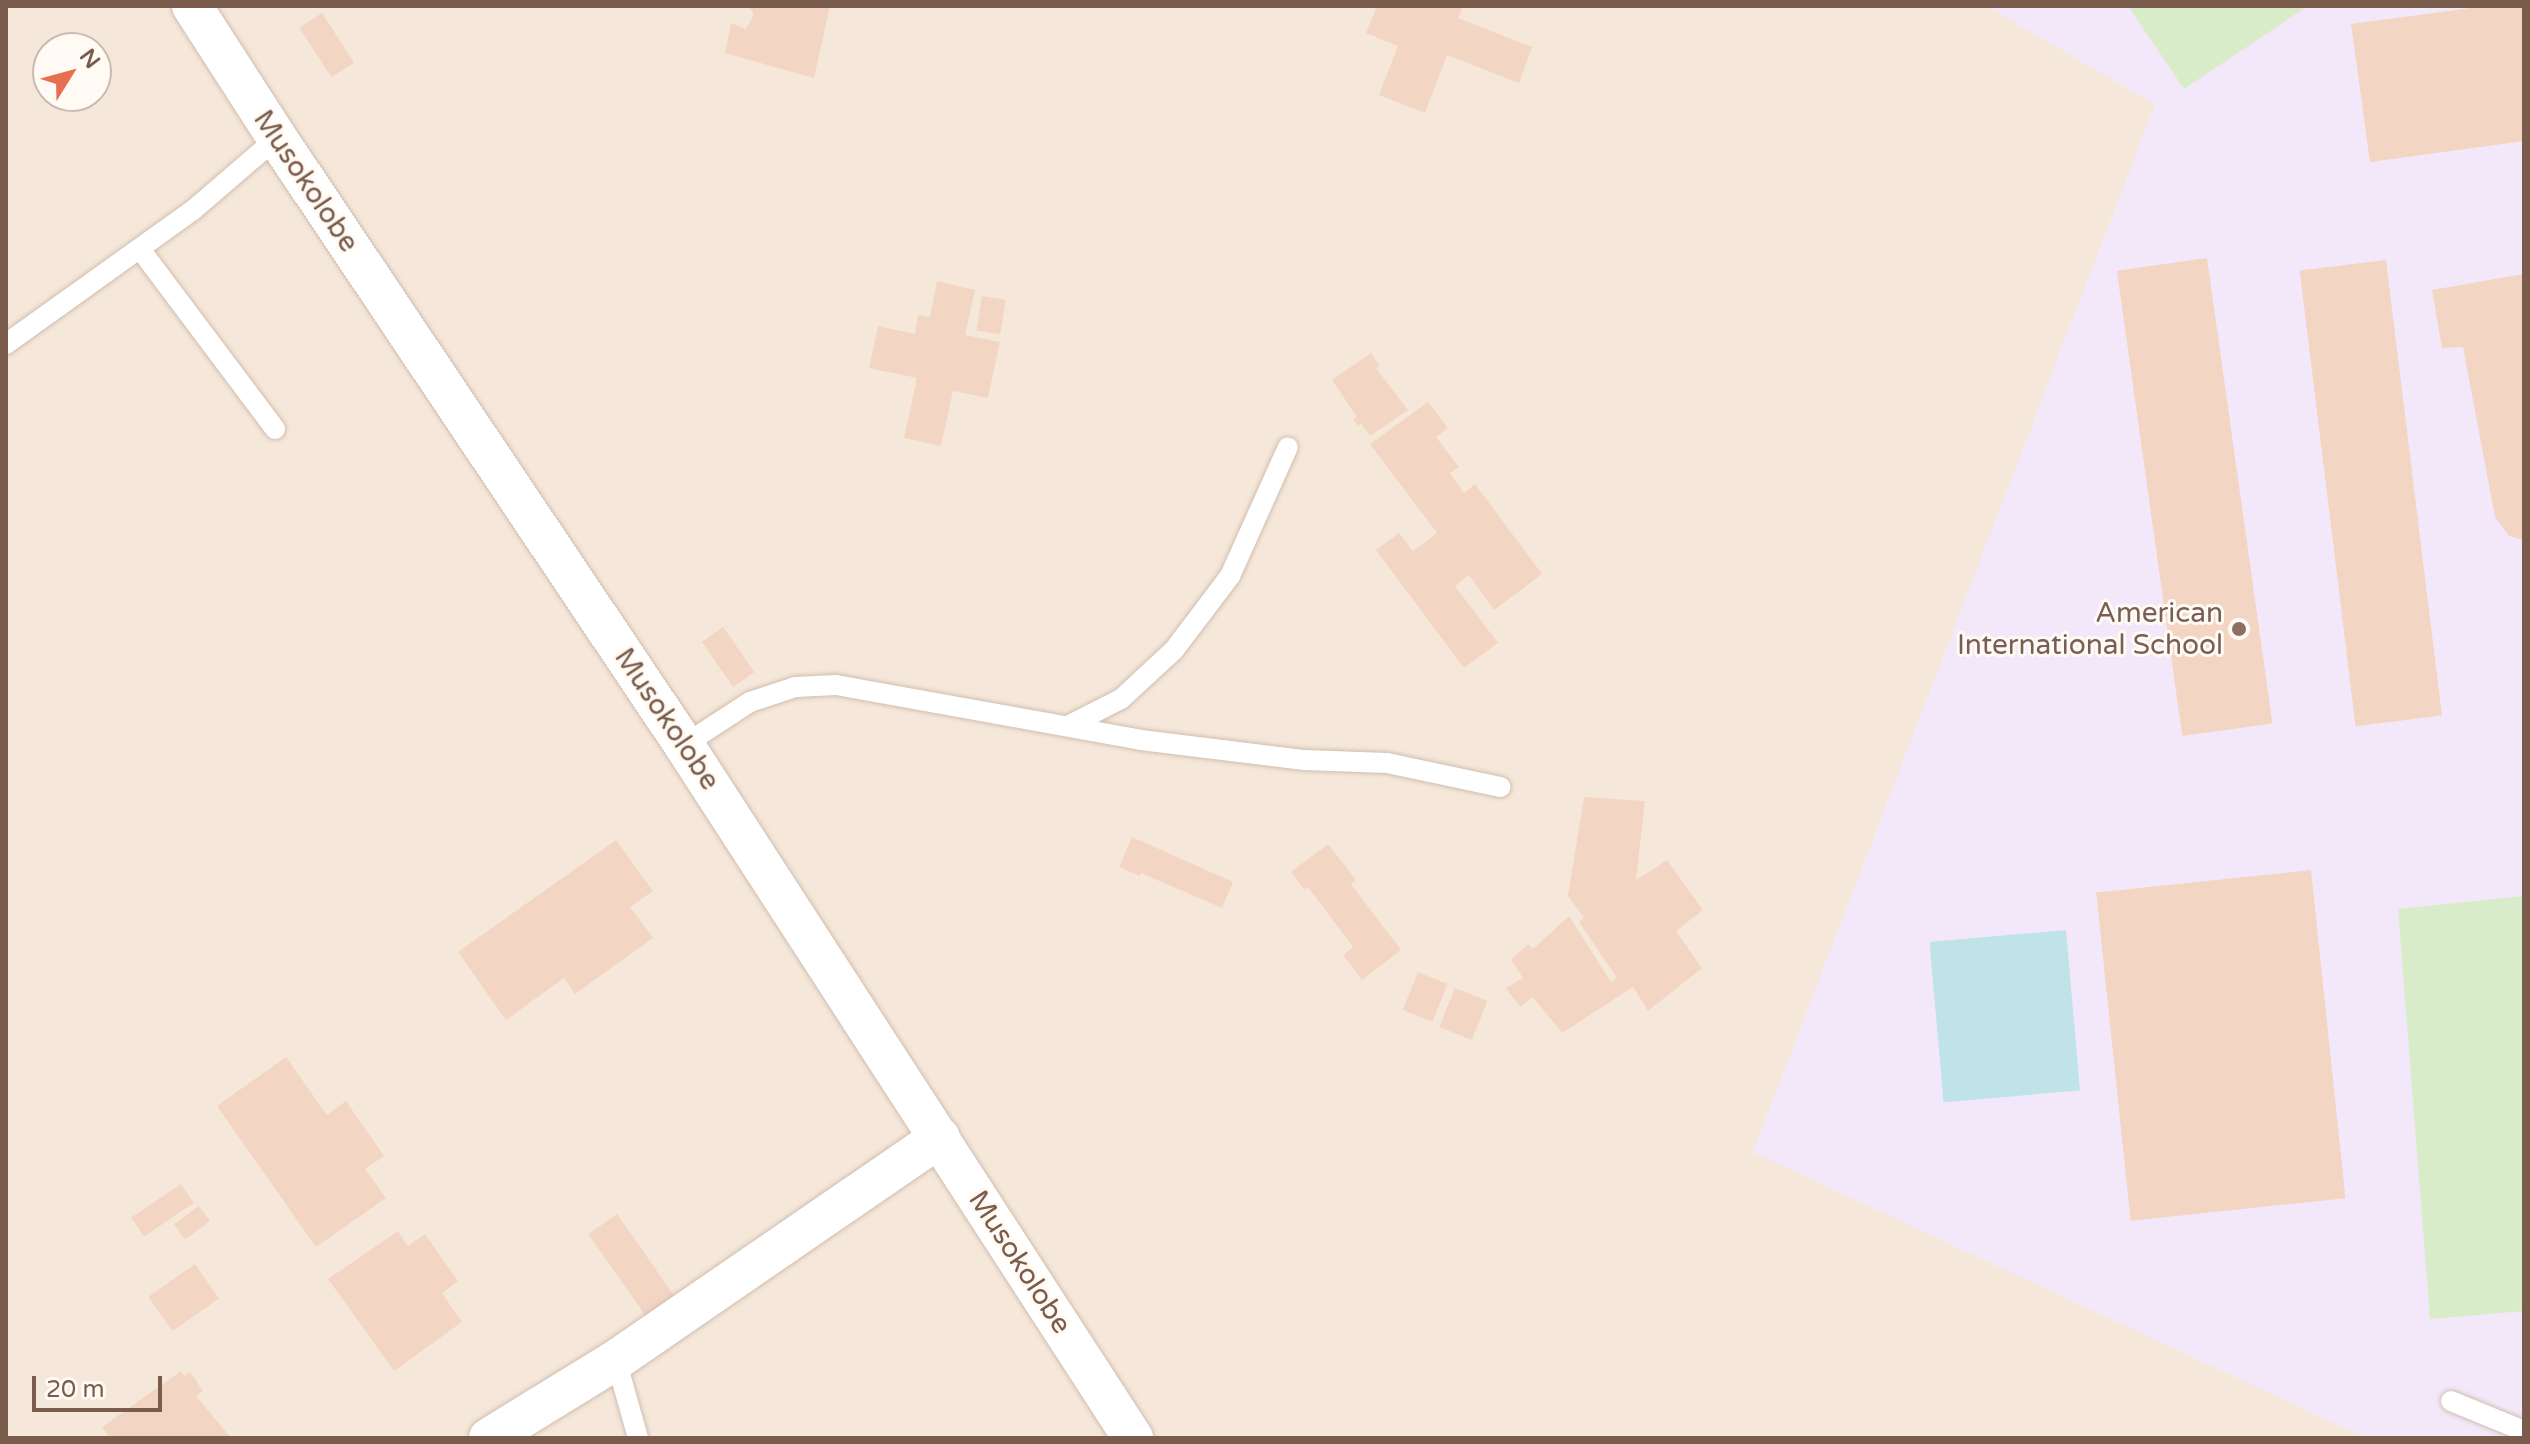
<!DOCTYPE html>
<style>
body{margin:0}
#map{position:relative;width:2530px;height:1444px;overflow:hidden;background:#fdf6ec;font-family:"Varela Round",sans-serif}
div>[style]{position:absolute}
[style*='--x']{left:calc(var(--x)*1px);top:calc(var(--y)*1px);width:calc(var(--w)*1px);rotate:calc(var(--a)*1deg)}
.residential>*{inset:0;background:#f5e8da}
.education>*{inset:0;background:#f3e8fa}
.green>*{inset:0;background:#d8ecc9}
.water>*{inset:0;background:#bfe3e8;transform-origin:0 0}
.building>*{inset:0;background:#f3d5c3;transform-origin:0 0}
.roads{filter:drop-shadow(0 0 2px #d1beb0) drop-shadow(0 0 2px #d1beb0)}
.lane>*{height:20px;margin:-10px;padding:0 10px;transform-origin:10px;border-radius:10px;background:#fff}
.street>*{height:40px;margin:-20px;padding:0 20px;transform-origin:20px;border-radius:20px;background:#fff}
.dots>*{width:22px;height:22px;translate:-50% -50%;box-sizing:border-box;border:4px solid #fffaf3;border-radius:50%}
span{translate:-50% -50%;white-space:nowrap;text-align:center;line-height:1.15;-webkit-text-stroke:6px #fffaf3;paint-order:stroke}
.street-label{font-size:28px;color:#7a5c4d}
.education-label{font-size:28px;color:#785e54}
.right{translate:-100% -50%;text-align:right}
.frame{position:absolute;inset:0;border:8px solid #7a5c4d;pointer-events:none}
.north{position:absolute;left:32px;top:32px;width:80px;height:80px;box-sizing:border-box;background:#fffaf3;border:2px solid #cabbb1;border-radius:50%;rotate:53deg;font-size:22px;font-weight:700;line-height:32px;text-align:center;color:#7a5c4d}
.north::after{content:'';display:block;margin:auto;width:28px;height:36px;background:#e76f51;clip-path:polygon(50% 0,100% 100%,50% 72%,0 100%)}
.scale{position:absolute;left:32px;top:1376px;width:130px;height:36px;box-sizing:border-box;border:4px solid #7a5c4d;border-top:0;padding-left:10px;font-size:24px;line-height:28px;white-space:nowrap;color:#7a5c4d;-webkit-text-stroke:6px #fffaf3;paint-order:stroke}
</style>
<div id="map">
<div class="residential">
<div style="clip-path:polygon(evenodd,6px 6px,2524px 6px,2524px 1438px,6px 1438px,6px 6px,48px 48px,96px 48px,96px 96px,48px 96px,48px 48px)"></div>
</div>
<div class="education">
<div style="clip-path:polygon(1987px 6px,2524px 6px,2524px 1438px,2366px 1438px,1753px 1152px,2155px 105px)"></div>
</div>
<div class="green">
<div style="clip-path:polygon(2128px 6px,2308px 6px,2184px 89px)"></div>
<div style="clip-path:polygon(2524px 896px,2524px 1311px,2430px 1319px,2398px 909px)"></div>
</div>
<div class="water">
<div style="left:2066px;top:930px;width:161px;height:137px;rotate:85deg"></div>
</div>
<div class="building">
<div style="clip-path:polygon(748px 6px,830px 6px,814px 78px,725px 53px,731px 23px,746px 29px,754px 14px)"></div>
<div style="clip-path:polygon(1377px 6px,1463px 6px,1458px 18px,1532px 47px,1519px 83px,1447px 55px,1425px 113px,1379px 95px,1398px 46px,1366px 33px)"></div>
<div style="clip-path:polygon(2486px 6px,2524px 6px,2524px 141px,2370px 162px,2351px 24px)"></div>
<div style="left:322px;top:13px;width:59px;height:27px;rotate:57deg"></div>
<div style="left:2207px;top:258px;width:470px;height:91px;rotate:82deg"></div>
<div style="left:2386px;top:260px;width:459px;height:87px;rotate:83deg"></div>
<div style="clip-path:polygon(2524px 274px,2524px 540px,2509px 536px,2495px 517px,2463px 347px,2442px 348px,2432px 290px)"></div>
<div style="clip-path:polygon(937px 281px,975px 290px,965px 335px,1000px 342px,988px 398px,953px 391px,941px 446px,904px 438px,917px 378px,869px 368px,878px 326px,915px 334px,918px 315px,930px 317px)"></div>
<div style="left:982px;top:296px;width:24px;height:35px;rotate:9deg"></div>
<div style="clip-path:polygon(1371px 353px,1380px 366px,1376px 368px,1408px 410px,1370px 436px,1361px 423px,1358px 426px,1353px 419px,1357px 417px,1332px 380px)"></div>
<div style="clip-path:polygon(1428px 402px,1448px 428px,1436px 437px,1459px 467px,1450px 473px,1464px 493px,1475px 484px,1542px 574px,1494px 610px,1469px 575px,1455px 586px,1498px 643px,1464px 668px,1376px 550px,1399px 533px,1413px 551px,1437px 533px,1370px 444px)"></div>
<div style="left:723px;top:627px;width:55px;height:26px;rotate:55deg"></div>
<div style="clip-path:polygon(1584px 797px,1645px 801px,1636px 880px,1667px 860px,1703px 910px,1676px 931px,1702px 968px,1648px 1011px,1633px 987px,1562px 1033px,1533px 997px,1520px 1007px,1506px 988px,1523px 978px,1511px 960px,1528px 944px,1533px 949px,1569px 916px,1611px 982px,1617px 978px,1579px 922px,1584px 918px,1568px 896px)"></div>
<div style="clip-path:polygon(1132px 837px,1233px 882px,1222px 908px,1141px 873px,1140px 876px,1119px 867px)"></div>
<div style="clip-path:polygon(616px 840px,653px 891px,630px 907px,653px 938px,575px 994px,564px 978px,506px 1020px,458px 952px)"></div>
<div style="clip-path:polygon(1328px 844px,1356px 880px,1351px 884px,1401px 950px,1362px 980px,1343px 955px,1353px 947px,1308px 887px,1304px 890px,1291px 872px)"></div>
<div style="left:2311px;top:870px;width:330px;height:216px;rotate:84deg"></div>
<div style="left:1418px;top:972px;width:32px;height:41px;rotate:22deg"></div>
<div style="left:1455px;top:988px;width:35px;height:42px;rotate:22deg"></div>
<div style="clip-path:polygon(286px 1057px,327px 1115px,346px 1101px,384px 1156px,365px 1169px,386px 1198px,316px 1247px,217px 1106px)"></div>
<div style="left:181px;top:1184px;width:23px;height:60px;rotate:56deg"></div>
<div style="left:199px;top:1206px;width:19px;height:31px;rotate:54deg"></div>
<div style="left:617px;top:1214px;width:107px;height:35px;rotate:55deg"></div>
<div style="clip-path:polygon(398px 1231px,408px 1246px,425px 1234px,458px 1281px,442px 1293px,462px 1322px,394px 1371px,328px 1279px)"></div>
<div style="left:195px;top:1264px;width:42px;height:57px;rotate:55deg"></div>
<div style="clip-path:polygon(181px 1371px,185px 1376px,190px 1372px,203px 1391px,196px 1396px,231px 1438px,110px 1438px,102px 1427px)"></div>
</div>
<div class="roads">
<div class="lane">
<div style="--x:140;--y:249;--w:225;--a:53.1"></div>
<div style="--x:6;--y:344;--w:229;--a:-35.6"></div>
<div style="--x:192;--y:211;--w:112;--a:-40.7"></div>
<div style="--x:1068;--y:726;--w:59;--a:-27"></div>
<div style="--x:1121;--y:699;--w:72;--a:-42.8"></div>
<div style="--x:1174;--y:650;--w:93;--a:-52.9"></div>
<div style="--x:1230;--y:576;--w:141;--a:-65.8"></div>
<div style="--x:684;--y:745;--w:79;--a:-33.1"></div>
<div style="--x:750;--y:702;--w:47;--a:-18.4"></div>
<div style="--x:795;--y:687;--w:41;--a:-2.8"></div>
<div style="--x:836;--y:685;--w:310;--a:10.2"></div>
<div style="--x:1141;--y:740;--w:165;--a:7"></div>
<div style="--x:1305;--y:760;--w:82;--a:2.1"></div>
<div style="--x:1387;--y:763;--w:116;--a:11.9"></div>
<div style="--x:616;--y:1360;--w:81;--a:74.2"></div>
<div style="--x:2451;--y:1401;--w:79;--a:22.3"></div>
</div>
<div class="street">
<div style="--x:192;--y:6;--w:157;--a:57.2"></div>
<div style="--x:277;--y:138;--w:731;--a:56.16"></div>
<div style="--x:684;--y:745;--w:826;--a:57.06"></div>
<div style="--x:489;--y:1438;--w:149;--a:-31.6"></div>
<div style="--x:616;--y:1360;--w:393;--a:-34.5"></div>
</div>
</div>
<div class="dots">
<div style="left:2239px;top:629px;background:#8d6e63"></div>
</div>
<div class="street-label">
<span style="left:306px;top:181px;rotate:56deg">Musokolobe</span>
<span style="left:667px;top:719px;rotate:56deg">Musokolobe</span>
<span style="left:1020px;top:1262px;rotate:57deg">Musokolobe</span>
</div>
<div class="education-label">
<span class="right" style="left:2223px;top:629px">American<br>International School</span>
</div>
<div class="frame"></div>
<div class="north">N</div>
<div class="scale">20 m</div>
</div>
